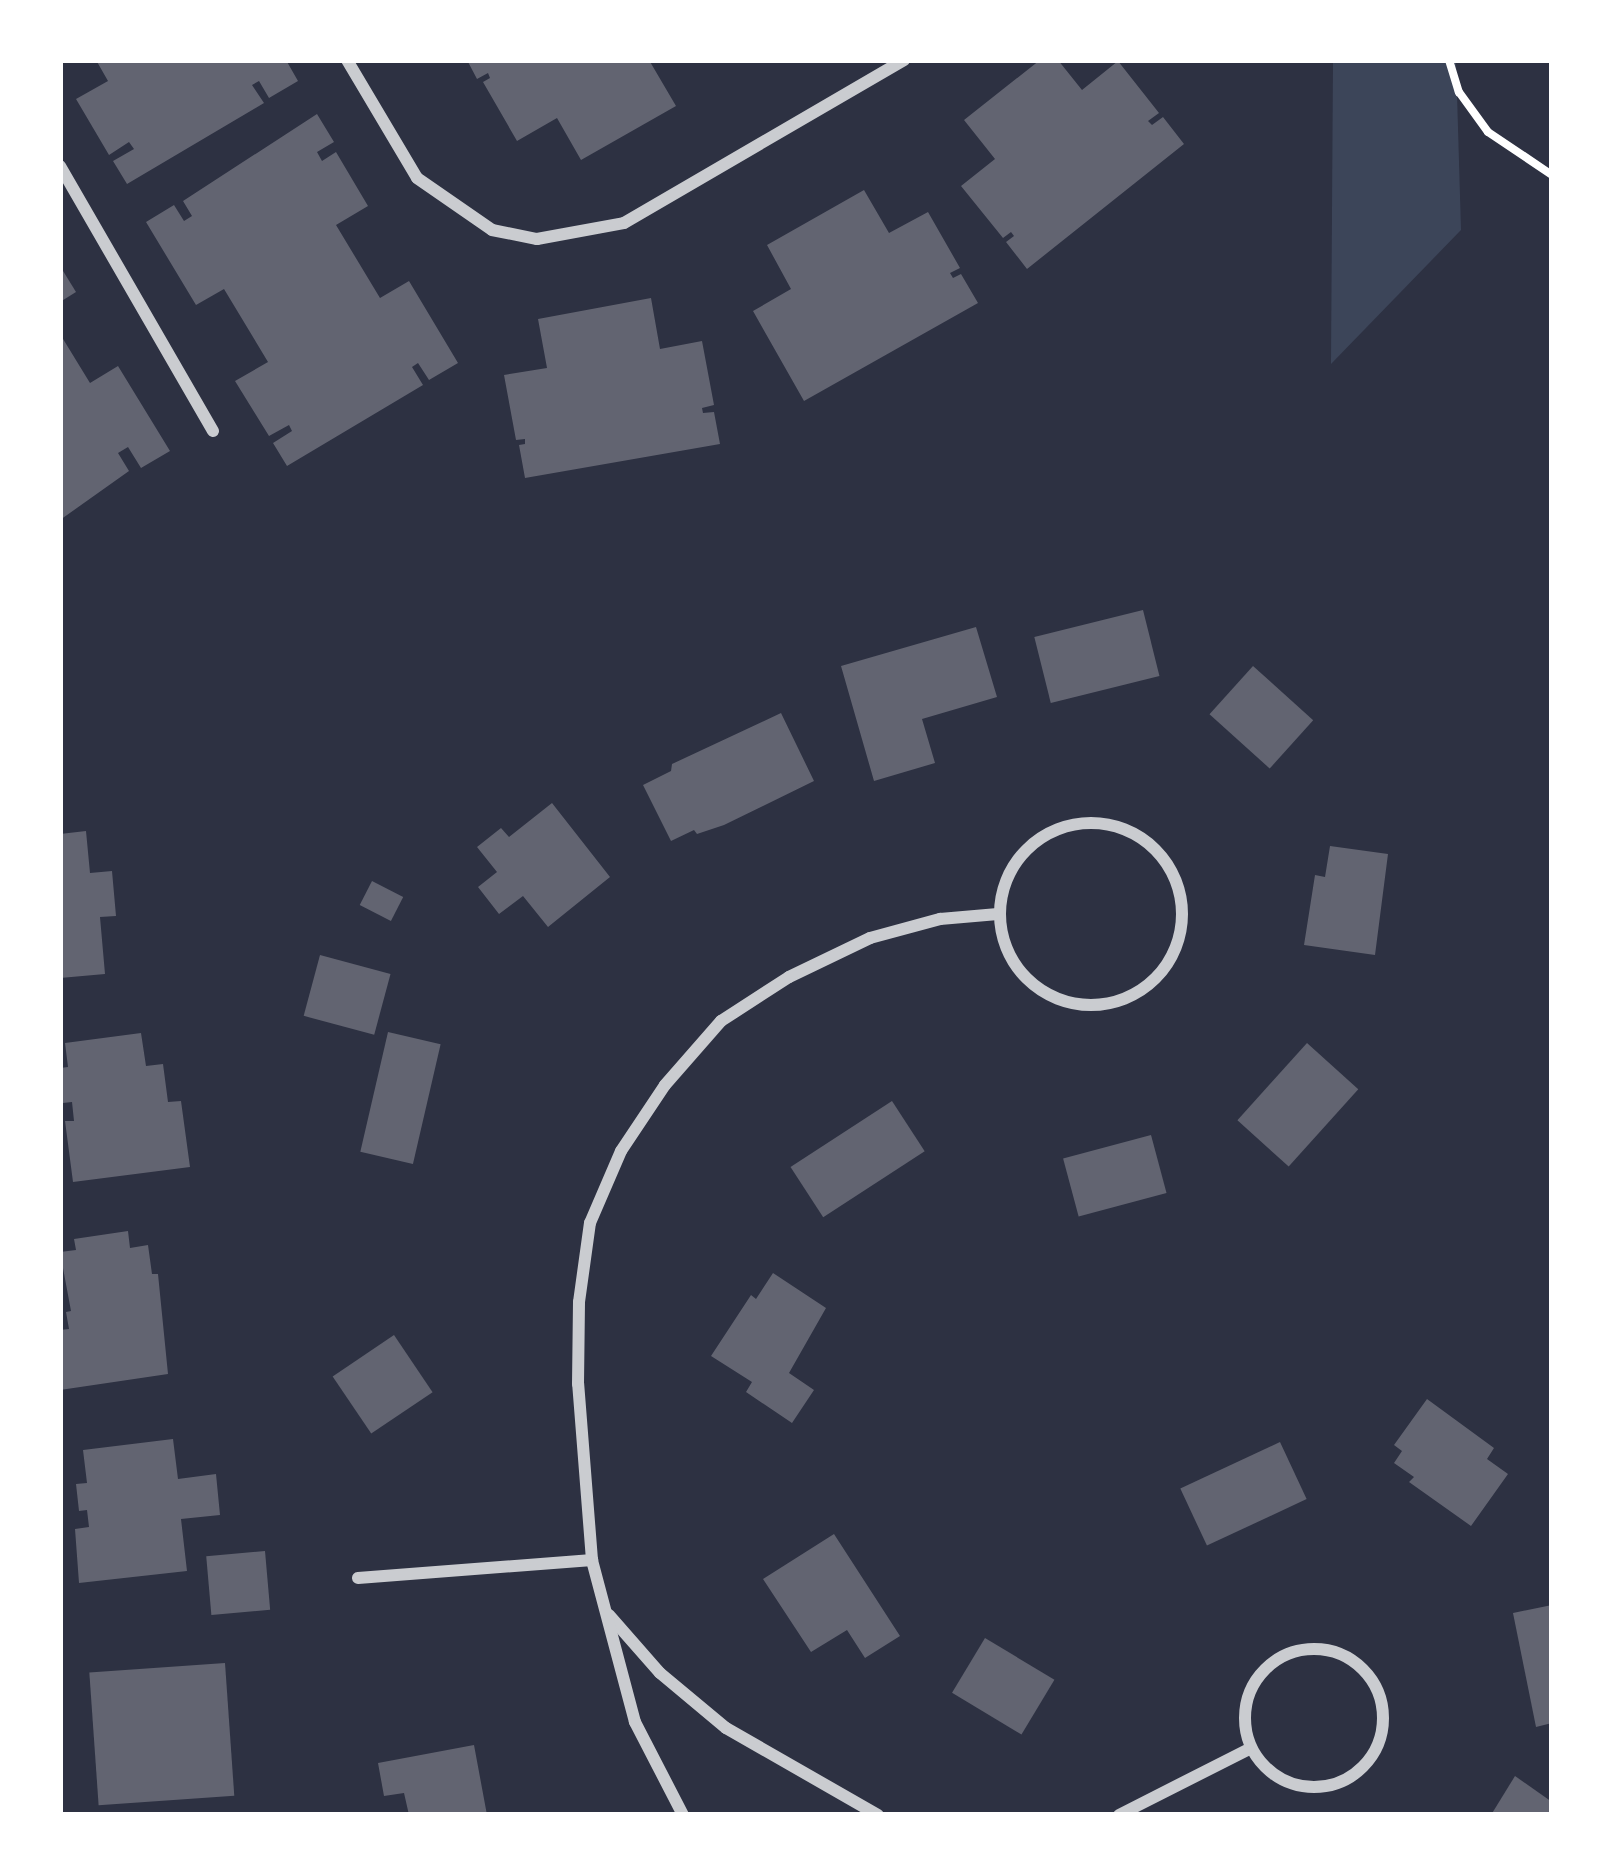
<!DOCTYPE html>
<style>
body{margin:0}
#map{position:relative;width:1612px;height:1875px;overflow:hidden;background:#2d3142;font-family:Arial,sans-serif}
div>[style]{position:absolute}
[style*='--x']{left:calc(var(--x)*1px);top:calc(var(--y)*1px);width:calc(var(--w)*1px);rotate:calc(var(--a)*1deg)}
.green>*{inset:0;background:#3c4559}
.building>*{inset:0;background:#626471;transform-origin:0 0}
.path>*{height:8px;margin:-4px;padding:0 4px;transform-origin:4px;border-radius:4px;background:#fff}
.minor>*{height:12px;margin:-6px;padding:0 6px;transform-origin:6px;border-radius:6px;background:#caccd0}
.minor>.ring{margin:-6px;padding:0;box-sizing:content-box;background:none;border:12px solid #caccd0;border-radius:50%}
span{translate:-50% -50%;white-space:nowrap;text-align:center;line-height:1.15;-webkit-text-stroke:9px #fff;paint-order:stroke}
.frame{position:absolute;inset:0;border:63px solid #fff;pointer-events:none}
</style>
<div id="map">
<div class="green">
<div style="clip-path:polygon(1333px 60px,1456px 60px,1461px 230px,1331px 364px)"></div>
</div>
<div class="building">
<div style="clip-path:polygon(96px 60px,286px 60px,298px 81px,269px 98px,259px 81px,252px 85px,264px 103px,127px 184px,113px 161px,134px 149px,129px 142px,109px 155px,76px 99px,108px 81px)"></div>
<div style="clip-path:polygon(467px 60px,649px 60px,676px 106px,581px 160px,557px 118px,517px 141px,483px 82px,490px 78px,488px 73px,477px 79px)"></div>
<div style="clip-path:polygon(1040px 60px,1058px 60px,1082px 90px,1118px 61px,1159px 113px,1148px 121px,1152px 125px,1163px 117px,1184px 144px,1027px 269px,1006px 242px,1014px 236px,1011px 232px,1003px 238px,961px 186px,995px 159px,964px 120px)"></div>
<div style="clip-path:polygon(317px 114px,334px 142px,317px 152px,322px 161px,336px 152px,368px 206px,336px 225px,380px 298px,409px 281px,458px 363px,429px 380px,418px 363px,412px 367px,423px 385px,287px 466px,273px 443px,292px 431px,289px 425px,269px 436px,235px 381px,268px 362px,224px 289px,196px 305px,146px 222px,174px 205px,184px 221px,192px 216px,183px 201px)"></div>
<div style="clip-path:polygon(864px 190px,889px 233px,928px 212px,960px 268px,950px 273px,953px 278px,961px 274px,978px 303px,804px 401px,753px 311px,791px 289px,767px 245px)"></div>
<div style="clip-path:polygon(60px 266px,76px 292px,60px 302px)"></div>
<div style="clip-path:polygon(651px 298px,660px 349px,702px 341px,714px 405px,702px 408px,703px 413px,714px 412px,720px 444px,525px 478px,519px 445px,525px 444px,525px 439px,516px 440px,504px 375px,547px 368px,538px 319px)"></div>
<div style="clip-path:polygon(60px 334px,90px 383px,118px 366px,170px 451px,141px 468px,128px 447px,118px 453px,129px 471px,60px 520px)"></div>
<div style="left:1143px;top:610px;width:68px;height:112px;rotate:76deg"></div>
<div style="clip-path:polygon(976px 627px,997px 697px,922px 719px,935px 763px,874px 781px,841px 666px)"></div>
<div style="left:1253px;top:666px;width:81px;height:65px;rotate:42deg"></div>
<div style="clip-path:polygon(781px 713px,814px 781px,724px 825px,697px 834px,694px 830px,671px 841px,643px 785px,671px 771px,672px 764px)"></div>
<div style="clip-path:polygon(552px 803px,610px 877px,548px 927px,523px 896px,499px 914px,478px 887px,497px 872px,477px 847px,501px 828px,509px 837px)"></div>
<div style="clip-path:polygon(86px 831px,90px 873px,112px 871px,116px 916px,100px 917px,105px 974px,60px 978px,60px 834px)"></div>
<div style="clip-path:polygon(1330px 846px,1388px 854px,1375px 955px,1304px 945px,1315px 875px,1325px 877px)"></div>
<div style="left:372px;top:881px;width:35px;height:27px;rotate:27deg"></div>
<div style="left:320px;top:955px;width:73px;height:63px;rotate:15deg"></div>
<div style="left:388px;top:1032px;width:54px;height:123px;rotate:13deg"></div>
<div style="clip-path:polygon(141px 1033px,146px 1066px,163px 1064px,168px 1102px,181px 1101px,190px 1167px,73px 1182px,65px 1121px,74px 1121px,72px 1102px,63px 1103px,60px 1083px,60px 1068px,68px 1067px,65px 1043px)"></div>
<div style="left:1307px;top:1043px;width:69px;height:104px;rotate:42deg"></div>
<div style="left:892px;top:1101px;width:60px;height:121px;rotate:57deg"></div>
<div style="left:1151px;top:1135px;width:60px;height:91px;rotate:75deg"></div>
<div style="clip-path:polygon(128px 1231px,130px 1248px,148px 1245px,152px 1274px,158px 1274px,168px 1374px,60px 1390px,60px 1330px,69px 1329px,66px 1312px,71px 1311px,60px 1252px,76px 1250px,74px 1239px)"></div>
<div style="clip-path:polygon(773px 1273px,826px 1308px,789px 1373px,814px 1390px,792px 1423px,746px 1392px,752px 1382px,711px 1356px,751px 1295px,756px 1299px)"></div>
<div style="left:394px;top:1335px;width:69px;height:74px;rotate:56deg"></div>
<div style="clip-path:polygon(1427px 1399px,1494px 1448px,1487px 1459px,1508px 1474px,1471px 1526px,1409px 1482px,1414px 1477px,1394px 1463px,1402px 1451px,1394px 1445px)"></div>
<div style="clip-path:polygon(173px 1439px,178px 1479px,216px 1474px,220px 1515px,181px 1519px,187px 1571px,79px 1583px,75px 1529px,89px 1527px,87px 1510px,79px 1511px,76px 1484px,87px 1483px,83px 1450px)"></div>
<div style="left:1280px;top:1442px;width:63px;height:110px;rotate:65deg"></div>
<div style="clip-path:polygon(834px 1534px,900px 1636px,865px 1658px,847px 1630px,811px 1652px,763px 1579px)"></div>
<div style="left:265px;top:1551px;width:59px;height:59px;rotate:85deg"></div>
<div style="clip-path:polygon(1552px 1605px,1552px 1723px,1536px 1727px,1513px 1613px)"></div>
<div style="left:985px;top:1638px;width:81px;height:64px;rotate:31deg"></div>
<div style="left:225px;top:1663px;width:133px;height:136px;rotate:86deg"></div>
<div style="clip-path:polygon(474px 1745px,487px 1815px,409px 1815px,404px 1793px,384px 1796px,378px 1763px)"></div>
<div style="clip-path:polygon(1515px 1776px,1552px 1802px,1552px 1815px,1491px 1815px)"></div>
</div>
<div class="path">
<div style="--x:1449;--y:60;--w:34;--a:73"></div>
<div style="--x:1459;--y:92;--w:49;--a:54.1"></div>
<div style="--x:1488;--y:132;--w:77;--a:33.9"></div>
</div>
<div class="minor">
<div style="--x:347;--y:60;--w:137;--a:59.3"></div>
<div style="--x:417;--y:178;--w:91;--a:34.7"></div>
<div style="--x:492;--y:230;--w:46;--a:11.3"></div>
<div style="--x:537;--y:239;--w:88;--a:-10.4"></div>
<div style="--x:624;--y:223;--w:324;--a:-30.2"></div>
<div style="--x:60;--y:166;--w:306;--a:60"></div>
<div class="ring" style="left:1000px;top:823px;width:170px;height:170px"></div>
<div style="--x:358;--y:1578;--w:235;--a:-4.4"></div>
<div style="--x:609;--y:1615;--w:77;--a:48.7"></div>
<div style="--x:660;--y:1673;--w:86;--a:39.8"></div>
<div style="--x:726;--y:1728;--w:175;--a:29.8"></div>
<div class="ring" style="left:1245px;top:1649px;width:126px;height:126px"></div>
<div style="--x:683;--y:1815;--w:105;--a:-117.3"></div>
<div style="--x:635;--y:1722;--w:168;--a:-104.9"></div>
<div style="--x:592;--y:1560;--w:177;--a:-94.5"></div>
<div style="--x:578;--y:1384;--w:82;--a:-89.3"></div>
<div style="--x:579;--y:1302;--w:80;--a:-82.1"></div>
<div style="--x:590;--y:1223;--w:78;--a:-66.7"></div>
<div style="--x:621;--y:1151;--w:79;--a:-56.3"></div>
<div style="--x:665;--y:1085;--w:85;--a:-48.8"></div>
<div style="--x:721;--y:1021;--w:81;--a:-32.9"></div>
<div style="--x:789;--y:977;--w:90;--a:-25.7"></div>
<div style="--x:870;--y:938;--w:73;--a:-15.2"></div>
<div style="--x:940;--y:919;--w:58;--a:-4.9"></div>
<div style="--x:1119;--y:1815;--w:148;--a:-26.9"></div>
</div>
<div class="frame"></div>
</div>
